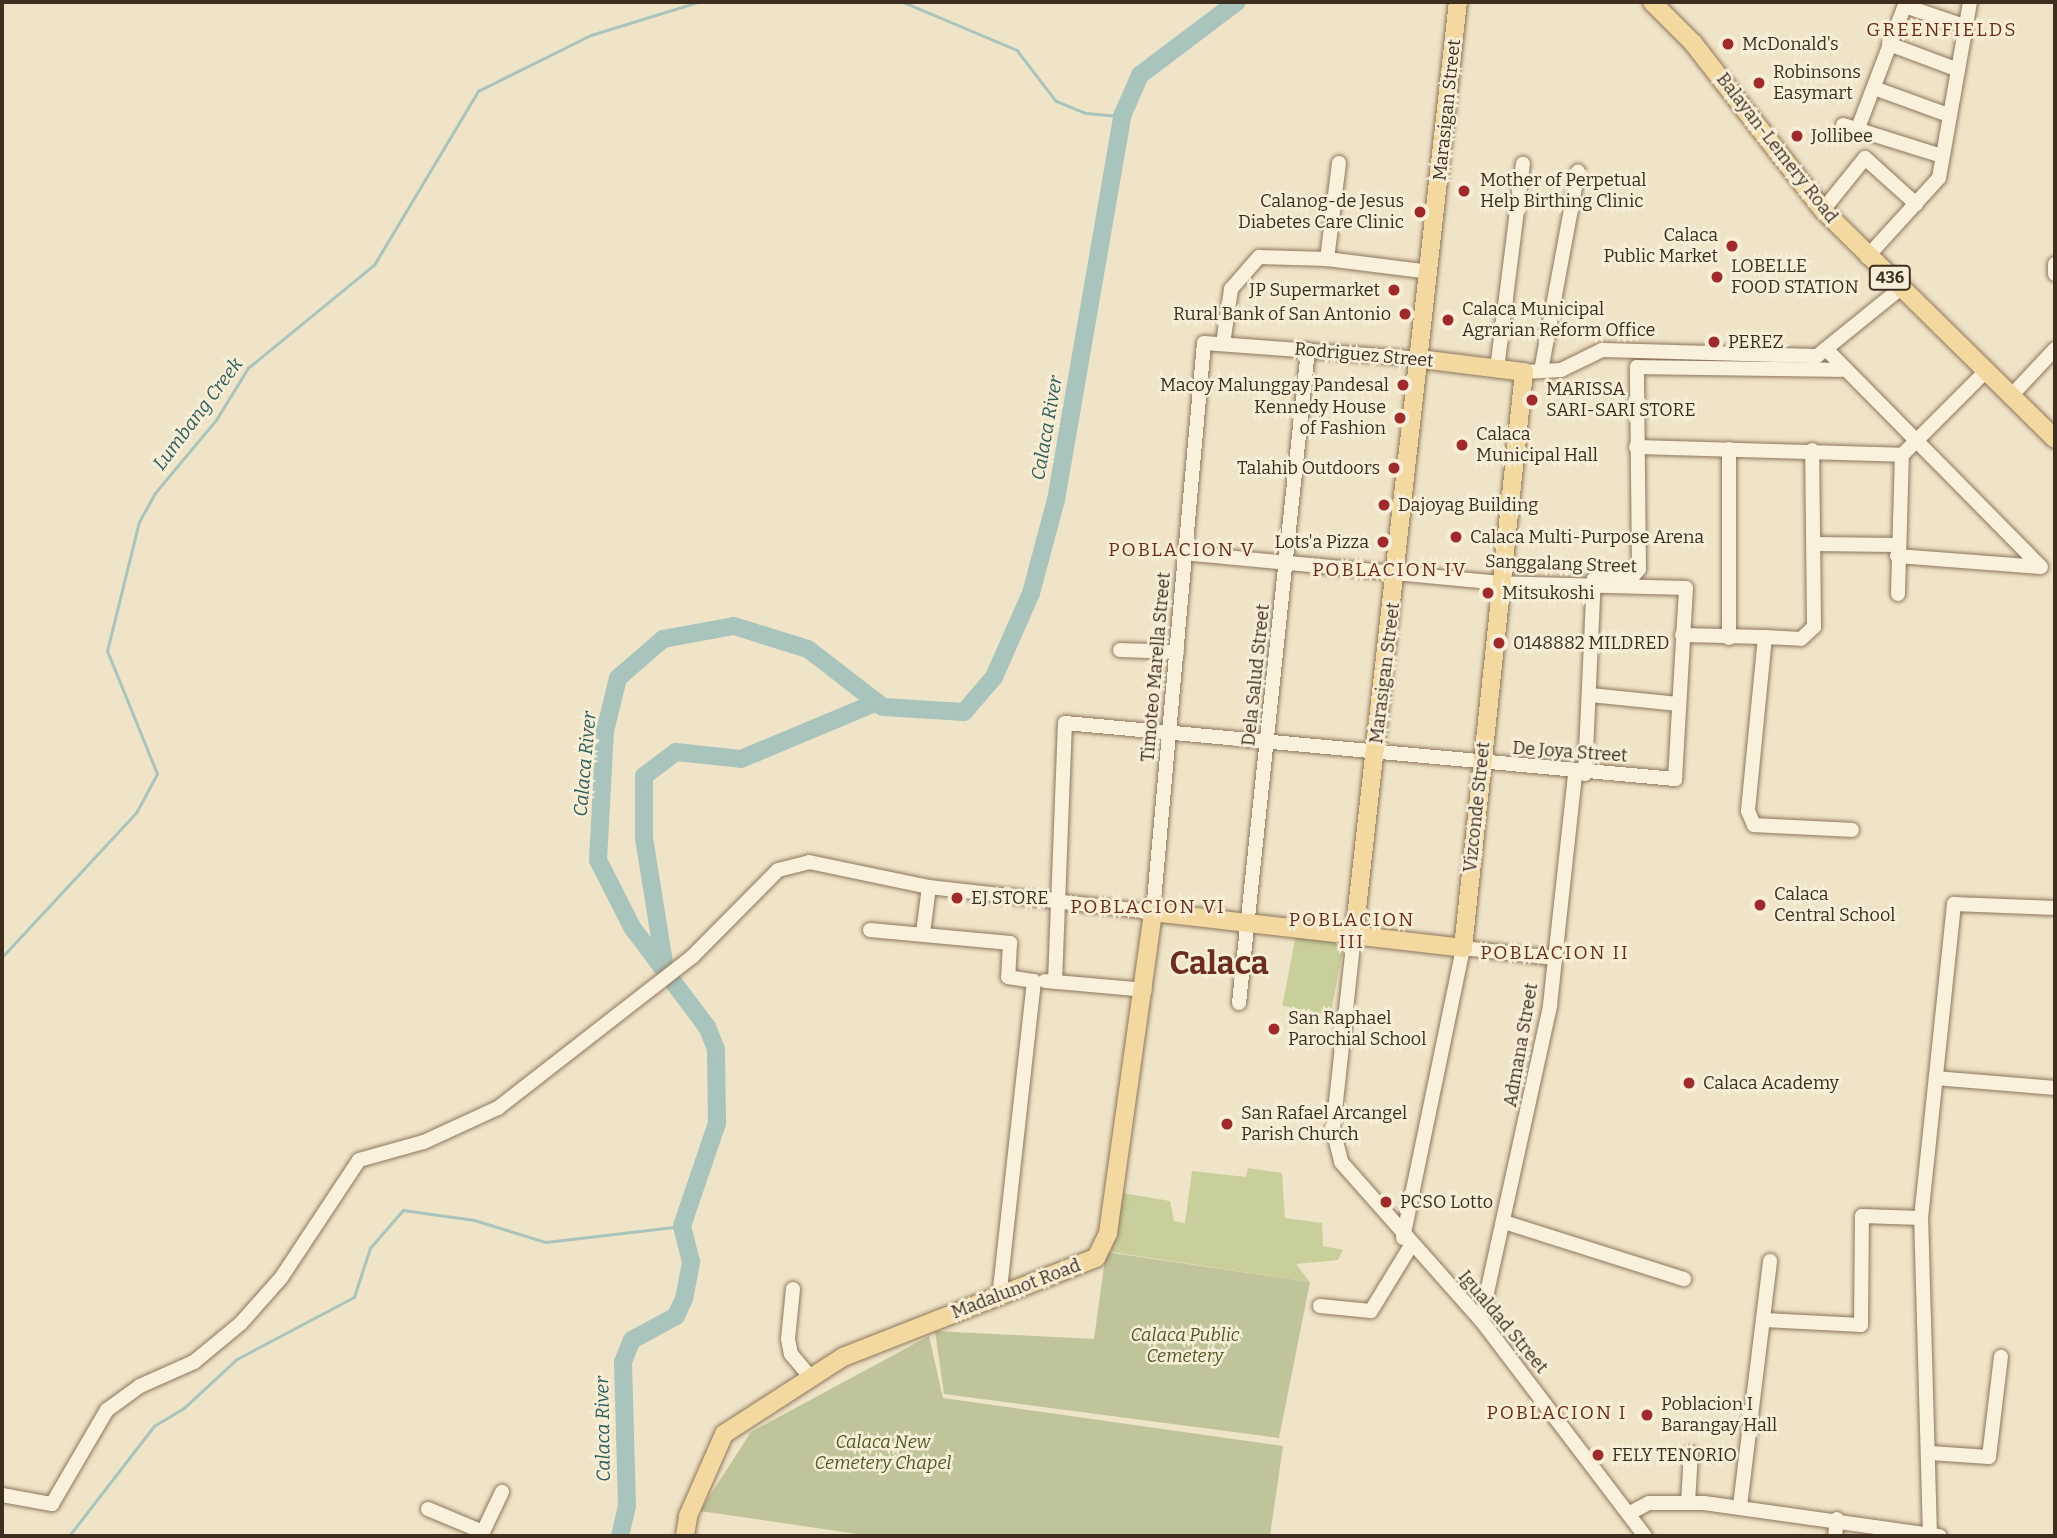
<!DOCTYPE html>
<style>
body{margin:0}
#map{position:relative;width:2057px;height:1538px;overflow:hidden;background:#f0e4c8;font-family:Bitter,serif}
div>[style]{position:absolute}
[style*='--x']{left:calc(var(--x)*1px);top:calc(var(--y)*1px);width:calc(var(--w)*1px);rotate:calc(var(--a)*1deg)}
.green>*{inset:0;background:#c9cf9b;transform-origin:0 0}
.cemetery>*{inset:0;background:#bfc49a}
.stream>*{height:2.5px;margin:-1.25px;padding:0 1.25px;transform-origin:1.25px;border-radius:1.25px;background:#a9c4bc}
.river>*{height:18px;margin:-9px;padding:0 9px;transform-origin:9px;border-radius:9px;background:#a9c4bc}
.roads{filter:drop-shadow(0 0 2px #8d765c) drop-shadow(0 0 2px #8d765c)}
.minor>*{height:14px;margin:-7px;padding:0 7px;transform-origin:7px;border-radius:7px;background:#faf1dc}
.major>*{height:18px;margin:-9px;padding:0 9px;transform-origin:9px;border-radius:9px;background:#f3d9a0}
.dots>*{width:19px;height:19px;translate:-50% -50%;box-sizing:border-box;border:4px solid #f7eed8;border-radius:50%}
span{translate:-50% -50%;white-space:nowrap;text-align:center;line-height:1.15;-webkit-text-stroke:5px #f7eed8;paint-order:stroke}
.shield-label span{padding:2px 5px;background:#f7eed8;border:2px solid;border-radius:5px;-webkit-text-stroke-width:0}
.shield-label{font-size:16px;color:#3d2e20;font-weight:700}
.poi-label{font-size:18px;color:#3d2e20}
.left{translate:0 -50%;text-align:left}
.right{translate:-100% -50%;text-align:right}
.street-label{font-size:18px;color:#3d2e20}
.park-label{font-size:18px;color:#4d5a26;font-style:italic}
.neighbourhood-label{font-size:19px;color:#6b2e1e;letter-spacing:2px}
.water-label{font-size:19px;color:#2f5d5a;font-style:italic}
.town-label{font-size:32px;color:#6b2e1e;font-weight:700}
.frame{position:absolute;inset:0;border:4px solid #3d2e20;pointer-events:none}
</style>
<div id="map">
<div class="green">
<div style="left:1296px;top:935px;width:49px;height:72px;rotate:11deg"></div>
<div style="clip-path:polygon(1248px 1168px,1282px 1173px,1285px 1218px,1322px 1223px,1323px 1246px,1343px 1250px,1338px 1260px,1296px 1264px,1310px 1282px,1111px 1252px,1123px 1193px,1170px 1201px,1174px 1221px,1185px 1223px,1192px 1171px,1246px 1177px)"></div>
</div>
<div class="cemetery">
<div style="clip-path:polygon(1106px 1252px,1310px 1282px,1279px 1438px,944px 1394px,935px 1331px,1094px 1339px)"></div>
<div style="clip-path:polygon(929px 1336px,943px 1398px,1283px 1446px,1270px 1536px,871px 1536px,700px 1511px,751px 1432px)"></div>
</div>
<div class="stream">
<div style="--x:903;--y:2;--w:124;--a:22.8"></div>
<div style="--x:1017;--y:50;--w:64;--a:52.6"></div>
<div style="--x:1056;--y:101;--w:32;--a:22"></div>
<div style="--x:1086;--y:113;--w:36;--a:5"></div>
<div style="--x:2;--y:957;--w:197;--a:-47.1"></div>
<div style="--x:136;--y:813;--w:44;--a:-61.7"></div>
<div style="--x:157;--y:774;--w:133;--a:-112.1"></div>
<div style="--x:107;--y:651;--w:133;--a:-76.1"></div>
<div style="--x:139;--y:522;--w:33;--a:-61"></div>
<div style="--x:155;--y:493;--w:95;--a:-50.1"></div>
<div style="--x:216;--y:420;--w:61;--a:-58.4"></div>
<div style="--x:248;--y:368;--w:163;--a:-39.3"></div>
<div style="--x:374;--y:265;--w:203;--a:-59.1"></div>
<div style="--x:478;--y:91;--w:126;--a:-26.4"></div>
<div style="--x:591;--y:35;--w:112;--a:-17.1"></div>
<div style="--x:69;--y:1536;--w:139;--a:-52.3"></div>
<div style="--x:154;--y:1426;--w:35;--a:-31"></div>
<div style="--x:184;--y:1408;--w:72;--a:-42.8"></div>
<div style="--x:237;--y:1359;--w:132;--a:-27.9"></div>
<div style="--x:354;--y:1297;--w:52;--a:-71.9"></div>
<div style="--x:370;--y:1248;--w:50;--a:-49"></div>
<div style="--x:403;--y:1210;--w:72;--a:8"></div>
<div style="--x:474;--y:1220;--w:75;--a:17"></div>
<div style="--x:546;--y:1242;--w:137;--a:-6.7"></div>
</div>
<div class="river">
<div style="--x:665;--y:969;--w:133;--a:-99.1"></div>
<div style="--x:644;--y:838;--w:62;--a:-90"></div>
<div style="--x:644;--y:776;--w:40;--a:-37"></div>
<div style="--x:676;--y:752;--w:65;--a:6.1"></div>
<div style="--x:741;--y:759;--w:147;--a:-22.7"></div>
<div style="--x:620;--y:1536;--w:31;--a:-77"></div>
<div style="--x:627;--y:1506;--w:144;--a:-91.6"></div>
<div style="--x:623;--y:1362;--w:24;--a:-68"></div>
<div style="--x:632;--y:1340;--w:50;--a:-28.6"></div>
<div style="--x:676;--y:1316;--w:19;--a:-65"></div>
<div style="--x:684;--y:1299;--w:38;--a:-79"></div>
<div style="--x:691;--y:1262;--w:37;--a:-104"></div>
<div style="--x:682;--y:1226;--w:109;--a:-71.2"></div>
<div style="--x:717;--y:1123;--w:74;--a:-90.8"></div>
<div style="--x:716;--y:1049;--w:24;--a:-112"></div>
<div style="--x:707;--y:1027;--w:125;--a:-126.9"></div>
<div style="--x:632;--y:927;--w:75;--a:-116.9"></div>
<div style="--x:598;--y:860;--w:129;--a:-86.9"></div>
<div style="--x:605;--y:731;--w:55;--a:-76.2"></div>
<div style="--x:618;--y:678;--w:60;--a:-40.9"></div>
<div style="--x:663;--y:639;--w:72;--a:-10.4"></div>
<div style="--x:734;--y:626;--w:77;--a:17.3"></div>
<div style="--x:808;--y:649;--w:95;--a:37.7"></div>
<div style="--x:883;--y:707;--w:81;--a:3.5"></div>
<div style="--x:964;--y:712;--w:46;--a:-49.4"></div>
<div style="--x:994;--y:677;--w:92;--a:-66.2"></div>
<div style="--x:1031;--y:593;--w:96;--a:-75"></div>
<div style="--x:1056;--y:500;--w:390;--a:-80.2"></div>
<div style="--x:1122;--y:116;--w:45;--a:-66.3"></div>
<div style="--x:1140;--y:75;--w:121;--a:-37"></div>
</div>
<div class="roads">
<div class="minor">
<div style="--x:1905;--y:6;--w:62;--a:18.7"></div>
<div style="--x:1889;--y:44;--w:72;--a:20.5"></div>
<div style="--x:1874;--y:88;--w:79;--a:20"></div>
<div style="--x:1843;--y:125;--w:104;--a:17.4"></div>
<div style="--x:1858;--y:128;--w:135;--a:-69.1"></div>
<div style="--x:1339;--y:163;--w:97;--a:97.1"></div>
<div style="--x:1327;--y:259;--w:104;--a:7.2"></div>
<div style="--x:1823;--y:210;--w:67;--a:-51.1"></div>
<div style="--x:1865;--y:158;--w:69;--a:42"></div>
<div style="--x:1867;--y:257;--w:107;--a:-47.7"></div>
<div style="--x:1939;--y:178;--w:179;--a:-80"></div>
<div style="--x:2055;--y:264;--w:10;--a:90"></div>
<div style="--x:1223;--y:344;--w:56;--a:-81.7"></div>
<div style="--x:1231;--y:289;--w:43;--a:-48.8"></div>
<div style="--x:1259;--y:257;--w:68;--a:1.7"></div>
<div style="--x:1826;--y:349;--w:306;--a:45.4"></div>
<div style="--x:1497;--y:369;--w:207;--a:-82.8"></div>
<div style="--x:1541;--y:371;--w:203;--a:-79.5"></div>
<div style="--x:1524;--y:372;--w:37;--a:-3"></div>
<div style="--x:1561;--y:370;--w:46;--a:-26"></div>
<div style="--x:1602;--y:350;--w:215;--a:1.6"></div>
<div style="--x:1817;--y:356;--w:108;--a:-39"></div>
<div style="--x:2011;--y:396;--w:64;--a:-46.9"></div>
<div style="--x:1636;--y:447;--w:266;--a:1.7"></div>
<div style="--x:1902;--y:455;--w:119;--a:-45"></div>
<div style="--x:1729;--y:449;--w:189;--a:90"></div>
<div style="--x:1814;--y:544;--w:83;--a:0.7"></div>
<div style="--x:1897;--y:556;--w:144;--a:4.4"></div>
<div style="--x:1898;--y:594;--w:139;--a:-88.4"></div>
<div style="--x:1682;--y:635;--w:83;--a:1.4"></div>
<div style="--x:1765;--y:637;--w:175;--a:95.6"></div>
<div style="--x:1748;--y:811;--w:15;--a:67"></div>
<div style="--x:1754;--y:825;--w:98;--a:2.9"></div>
<div style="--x:1765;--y:637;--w:36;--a:3"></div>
<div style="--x:1801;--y:639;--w:18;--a:-43"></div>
<div style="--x:1814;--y:627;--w:177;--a:-90.6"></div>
<div style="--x:1120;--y:650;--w:57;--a:2"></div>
<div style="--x:1590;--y:695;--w:89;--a:5.8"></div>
<div style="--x:1585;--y:774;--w:195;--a:-87.4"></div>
<div style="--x:1594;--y:579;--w:39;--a:-4"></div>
<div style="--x:1633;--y:576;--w:9;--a:-49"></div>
<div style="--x:1639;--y:569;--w:202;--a:-90.6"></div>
<div style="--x:1637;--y:367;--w:204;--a:0.8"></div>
<div style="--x:870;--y:930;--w:141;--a:5.3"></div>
<div style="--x:1010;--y:943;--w:34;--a:93"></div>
<div style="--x:1008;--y:977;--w:26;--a:9"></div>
<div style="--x:1034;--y:981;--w:318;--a:96.3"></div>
<div style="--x:923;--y:933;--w:46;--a:-82.6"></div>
<div style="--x:1354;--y:936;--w:194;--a:96.2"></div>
<div style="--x:1333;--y:1129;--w:34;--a:76"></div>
<div style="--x:1341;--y:1162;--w:211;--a:48.5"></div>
<div style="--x:1481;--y:1320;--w:271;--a:52.8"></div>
<div style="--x:1045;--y:981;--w:100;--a:5.1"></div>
<div style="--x:1055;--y:982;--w:259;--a:-87.8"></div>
<div style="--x:1065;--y:723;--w:613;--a:5.25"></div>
<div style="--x:1675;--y:779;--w:191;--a:-86.7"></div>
<div style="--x:1686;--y:588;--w:185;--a:-178.5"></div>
<div style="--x:1501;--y:583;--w:317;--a:-174.6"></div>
<div style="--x:1239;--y:1003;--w:657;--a:-83.97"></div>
<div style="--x:1936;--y:1078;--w:119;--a:4.8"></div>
<div style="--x:1504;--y:1222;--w:189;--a:17.6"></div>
<div style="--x:1403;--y:1238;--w:296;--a:-78.3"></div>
<div style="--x:1463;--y:948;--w:93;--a:6.2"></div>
<div style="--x:793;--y:1289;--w:50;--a:95.7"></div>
<div style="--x:788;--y:1339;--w:15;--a:79"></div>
<div style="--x:791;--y:1354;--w:31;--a:50"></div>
<div style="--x:1320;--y:1306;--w:51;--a:5.6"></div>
<div style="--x:1371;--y:1311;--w:75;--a:-58.6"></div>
<div style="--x:1481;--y:1320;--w:322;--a:-77.6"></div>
<div style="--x:1550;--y:1005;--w:233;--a:-83.8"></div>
<div style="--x:1764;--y:1320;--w:97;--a:3"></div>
<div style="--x:1861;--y:1325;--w:109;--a:-89.5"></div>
<div style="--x:1862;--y:1216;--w:59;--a:1.9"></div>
<div style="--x:1930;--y:1453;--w:59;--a:3.9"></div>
<div style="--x:1989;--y:1457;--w:101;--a:-83.2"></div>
<div style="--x:2;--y:1495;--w:51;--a:10.2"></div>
<div style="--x:52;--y:1504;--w:109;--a:-59.7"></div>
<div style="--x:107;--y:1410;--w:41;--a:-36"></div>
<div style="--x:140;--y:1386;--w:59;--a:-24"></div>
<div style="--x:194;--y:1362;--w:61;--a:-39.7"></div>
<div style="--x:241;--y:1323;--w:60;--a:-48.4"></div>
<div style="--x:281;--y:1278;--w:141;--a:-56.5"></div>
<div style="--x:359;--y:1160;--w:67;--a:-15.5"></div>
<div style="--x:424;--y:1142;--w:81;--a:-24.7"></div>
<div style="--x:498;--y:1108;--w:246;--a:-37.9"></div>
<div style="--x:692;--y:957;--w:122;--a:-45.3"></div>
<div style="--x:778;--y:870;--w:32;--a:-14"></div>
<div style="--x:809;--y:862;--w:123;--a:11.8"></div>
<div style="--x:929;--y:887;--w:225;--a:6.4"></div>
<div style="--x:1153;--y:912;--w:571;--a:-84.88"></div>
<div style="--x:1204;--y:343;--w:218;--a:4.2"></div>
<div style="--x:1688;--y:1503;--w:50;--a:-86.6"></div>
<div style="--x:1740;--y:1506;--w:247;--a:-83"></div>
<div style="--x:428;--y:1509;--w:60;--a:22.7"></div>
<div style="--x:1630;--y:1513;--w:21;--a:-28"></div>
<div style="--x:1649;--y:1503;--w:55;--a:0"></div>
<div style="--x:1704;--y:1503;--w:238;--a:8"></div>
<div style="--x:481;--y:1536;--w:49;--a:-64.5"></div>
<div style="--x:1835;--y:1536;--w:17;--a:-83"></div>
<div style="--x:1930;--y:1536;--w:318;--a:-91.6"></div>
<div style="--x:1921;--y:1218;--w:316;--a:-84"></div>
<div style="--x:1954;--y:904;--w:101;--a:2.3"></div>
</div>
<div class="major">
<div style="--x:1652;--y:2;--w:58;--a:45"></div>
<div style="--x:1693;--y:43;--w:212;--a:52.1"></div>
<div style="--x:1823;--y:210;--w:326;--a:44.6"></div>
<div style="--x:1354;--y:936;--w:940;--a:-83.65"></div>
<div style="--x:685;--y:1536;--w:20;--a:-81"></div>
<div style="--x:688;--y:1516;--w:90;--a:-66.3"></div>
<div style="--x:724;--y:1434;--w:142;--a:-32.9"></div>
<div style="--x:843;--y:1357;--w:272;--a:-21.4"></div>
<div style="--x:1096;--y:1258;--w:28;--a:-64"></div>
<div style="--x:1108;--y:1233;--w:324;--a:-82"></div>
<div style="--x:1153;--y:912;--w:312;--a:6.6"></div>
<div style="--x:1463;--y:948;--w:579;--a:-83.95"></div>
<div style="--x:1524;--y:372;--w:104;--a:-172.8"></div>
</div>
</div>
<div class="dots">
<div style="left:1728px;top:44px;background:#9e2a2b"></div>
<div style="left:1759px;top:83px;background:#9e2a2b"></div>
<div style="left:1797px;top:136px;background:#9e2a2b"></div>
<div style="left:1464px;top:191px;background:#9e2a2b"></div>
<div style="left:1420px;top:212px;background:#9e2a2b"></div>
<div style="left:1732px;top:246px;background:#9e2a2b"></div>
<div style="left:1717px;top:277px;background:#9e2a2b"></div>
<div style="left:1394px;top:290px;background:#9e2a2b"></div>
<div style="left:1405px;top:314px;background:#9e2a2b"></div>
<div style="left:1448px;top:320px;background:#9e2a2b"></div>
<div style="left:1714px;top:342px;background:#9e2a2b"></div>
<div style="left:1403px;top:385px;background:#9e2a2b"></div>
<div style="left:1532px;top:400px;background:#9e2a2b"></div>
<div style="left:1400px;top:418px;background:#9e2a2b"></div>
<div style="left:1462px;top:445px;background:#9e2a2b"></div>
<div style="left:1394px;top:468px;background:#9e2a2b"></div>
<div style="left:1384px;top:505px;background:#9e2a2b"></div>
<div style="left:1456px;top:537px;background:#9e2a2b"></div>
<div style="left:1383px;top:542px;background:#9e2a2b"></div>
<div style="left:1488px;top:593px;background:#9e2a2b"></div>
<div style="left:1499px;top:643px;background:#9e2a2b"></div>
<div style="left:957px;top:898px;background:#9e2a2b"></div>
<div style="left:1760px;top:905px;background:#9e2a2b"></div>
<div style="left:1274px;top:1029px;background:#9e2a2b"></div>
<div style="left:1689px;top:1083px;background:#9e2a2b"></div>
<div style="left:1227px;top:1124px;background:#9e2a2b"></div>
<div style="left:1386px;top:1202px;background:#9e2a2b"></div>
<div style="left:1647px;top:1415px;background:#9e2a2b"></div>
<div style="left:1598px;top:1455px;background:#9e2a2b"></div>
</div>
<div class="shield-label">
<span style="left:1890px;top:278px">436</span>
</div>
<div class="poi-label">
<span class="left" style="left:1742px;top:44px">McDonald's</span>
<span class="left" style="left:1773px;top:83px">Robinsons<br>Easymart</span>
<span class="left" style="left:1811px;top:136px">Jollibee</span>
<span class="left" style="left:1480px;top:191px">Mother of Perpetual<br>Help Birthing Clinic</span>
<span class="right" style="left:1404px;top:212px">Calanog-de Jesus<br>Diabetes Care Clinic</span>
<span class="right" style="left:1718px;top:246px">Calaca<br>Public Market</span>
<span class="left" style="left:1731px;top:277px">LOBELLE<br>FOOD STATION</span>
<span class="right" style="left:1380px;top:290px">JP Supermarket</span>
<span class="left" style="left:1462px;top:320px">Calaca Municipal<br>Agrarian Reform Office</span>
<span class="right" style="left:1391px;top:314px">Rural Bank of San Antonio</span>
<span class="left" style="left:1728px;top:342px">PEREZ</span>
<span class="right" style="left:1389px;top:385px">Macoy Malunggay Pandesal</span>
<span class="left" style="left:1546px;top:400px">MARISSA<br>SARI-SARI STORE</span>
<span class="right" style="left:1386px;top:418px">Kennedy House<br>of Fashion</span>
<span class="left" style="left:1476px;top:445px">Calaca<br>Municipal Hall</span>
<span class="right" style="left:1380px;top:468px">Talahib Outdoors</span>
<span class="left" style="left:1398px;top:505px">Dajoyag Building</span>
<span class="left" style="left:1470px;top:537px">Calaca Multi-Purpose Arena</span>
<span class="right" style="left:1369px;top:542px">Lots'a Pizza</span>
<span class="left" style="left:1502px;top:593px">Mitsukoshi</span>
<span class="left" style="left:1513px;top:643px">0148882 MILDRED</span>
<span class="left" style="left:1774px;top:905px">Calaca<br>Central School</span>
<span class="left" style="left:971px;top:898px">EJ STORE</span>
<span class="left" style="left:1288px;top:1029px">San Raphael<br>Parochial School</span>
<span class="left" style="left:1703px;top:1083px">Calaca Academy</span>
<span class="left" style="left:1241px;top:1124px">San Rafael Arcangel<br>Parish Church</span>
<span class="left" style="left:1400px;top:1202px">PCSO Lotto</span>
<span class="left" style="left:1661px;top:1415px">Poblacion I<br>Barangay Hall</span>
<span class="left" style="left:1612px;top:1455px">FELY TENORIO</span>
</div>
<div class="street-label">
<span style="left:1447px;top:110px;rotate:-84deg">Marasigan Street</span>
<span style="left:1777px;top:148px;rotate:52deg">Balayan-Lemery Road</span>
<span style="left:1364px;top:355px;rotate:5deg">Rodriguez Street</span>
<span style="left:1561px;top:564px;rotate:2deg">Sanggalang Street</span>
<span style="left:1156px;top:667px;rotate:-85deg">Timoteo Marella Street</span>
<span style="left:1385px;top:673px;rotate:-83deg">Marasigan Street</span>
<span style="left:1256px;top:675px;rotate:-84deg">Dela Salud Street</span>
<span style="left:1570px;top:752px;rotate:4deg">De Joya Street</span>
<span style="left:1477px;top:807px;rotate:-84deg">Vizconde Street</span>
<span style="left:1521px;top:1045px;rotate:-80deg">Admana Street</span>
<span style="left:1016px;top:1289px;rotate:-21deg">Madalunot Road</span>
<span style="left:1503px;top:1322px;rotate:50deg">Igualdad Street</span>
</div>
<div class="park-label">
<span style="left:1185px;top:1346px">Calaca Public<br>Cemetery</span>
<span style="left:883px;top:1453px">Calaca New<br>Cemetery Chapel</span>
</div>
<div class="neighbourhood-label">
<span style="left:1942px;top:30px">GREENFIELDS</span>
<span style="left:1182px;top:550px">POBLACION V</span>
<span style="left:1390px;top:570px">POBLACION IV</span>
<span style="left:1148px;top:907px">POBLACION VI</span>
<span style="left:1352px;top:931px">POBLACION<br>III</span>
<span style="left:1555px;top:953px">POBLACION II</span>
<span style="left:1557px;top:1413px">POBLACION I</span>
</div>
<div class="water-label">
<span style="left:198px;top:414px;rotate:-53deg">Lumbang Creek</span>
<span style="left:1047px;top:428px;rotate:-80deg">Calaca River</span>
<span style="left:585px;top:764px;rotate:-85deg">Calaca River</span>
<span style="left:603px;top:1429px;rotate:-91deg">Calaca River</span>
</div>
<div class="town-label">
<span style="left:1219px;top:963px">Calaca</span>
</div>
<div class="frame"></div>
</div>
